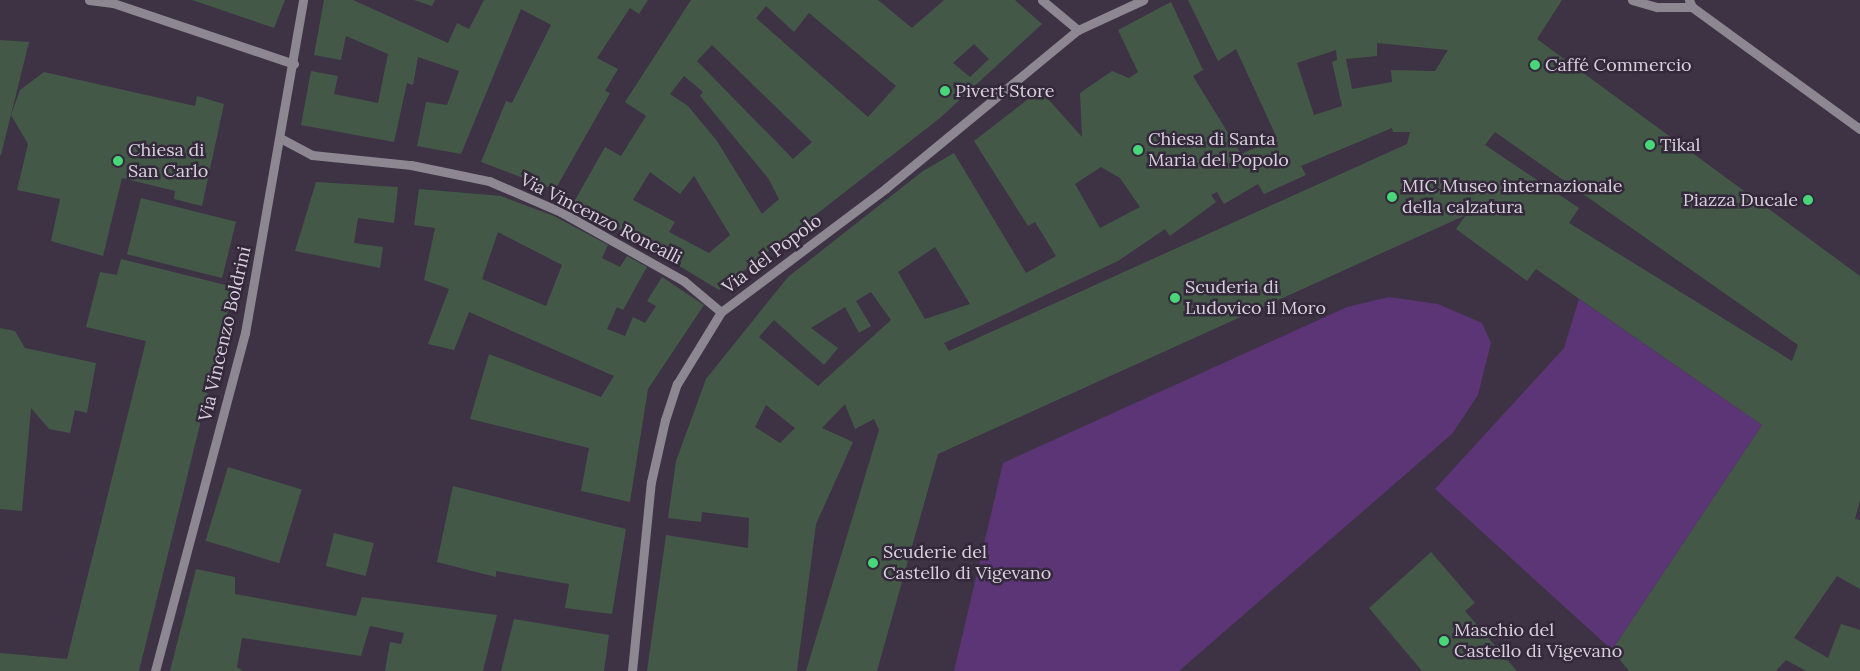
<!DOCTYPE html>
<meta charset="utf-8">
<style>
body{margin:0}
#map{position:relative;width:1860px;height:671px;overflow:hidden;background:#3d3345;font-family:Lora,serif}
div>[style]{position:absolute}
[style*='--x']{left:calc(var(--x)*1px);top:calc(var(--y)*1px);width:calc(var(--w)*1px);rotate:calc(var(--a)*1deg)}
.green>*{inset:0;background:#5b3575}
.building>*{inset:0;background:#445848;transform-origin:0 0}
.minor>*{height:9px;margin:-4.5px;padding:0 4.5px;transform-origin:4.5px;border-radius:4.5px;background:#8c8791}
.dots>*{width:14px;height:14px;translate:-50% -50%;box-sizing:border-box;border:2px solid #33293b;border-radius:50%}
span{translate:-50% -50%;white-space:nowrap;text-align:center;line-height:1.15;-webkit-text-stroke:5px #33293b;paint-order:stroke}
.poi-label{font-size:18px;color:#d7d0dc}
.left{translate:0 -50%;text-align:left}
.right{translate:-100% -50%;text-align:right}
.street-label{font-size:18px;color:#d7d0dc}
</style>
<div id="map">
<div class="green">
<div style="clip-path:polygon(1389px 297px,1438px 304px,1482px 323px,1491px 343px,1478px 395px,1452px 434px,1179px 671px,954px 671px,1003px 463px,1347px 307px)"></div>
<div style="clip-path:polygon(1579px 299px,1762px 425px,1612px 650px,1435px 489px,1564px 348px)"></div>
</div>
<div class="building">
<div style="clip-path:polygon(192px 0,285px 0,274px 28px)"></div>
<div style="clip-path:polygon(324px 0,353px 0,448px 43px,457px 23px,469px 29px,484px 0,648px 0,639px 14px,630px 8px,597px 58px,618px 69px,605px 91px,610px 93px,555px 190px,481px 162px,506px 101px,512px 103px,551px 25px,521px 9px,461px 154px,417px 146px,426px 102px,447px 105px,459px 71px,418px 57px,413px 85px,407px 83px,394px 142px,301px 125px,311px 71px,338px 76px,334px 94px,378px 103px,388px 54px,346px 36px,341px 60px,314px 55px)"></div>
<div style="clip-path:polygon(414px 0,435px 0,432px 6px)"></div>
<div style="clip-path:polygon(evenodd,691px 0,878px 0,912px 28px,944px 0,1015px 0,1042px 24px,940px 118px,719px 290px,574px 202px,605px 147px,621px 156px,646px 116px,625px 102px,691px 0,766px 6px,794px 32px,809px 13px,896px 86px,868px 117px,756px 18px,766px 6px,691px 0,974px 44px,989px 59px,970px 77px,953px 63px,974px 44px,691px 0,712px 45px,812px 142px,793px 159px,697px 61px,712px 45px,691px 0,684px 76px,703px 92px,700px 96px,768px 178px,779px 199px,762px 214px,717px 141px,688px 106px,670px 94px,684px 76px,691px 0,650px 172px,680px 194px,694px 176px,730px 235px,709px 253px,669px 232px,675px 222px,633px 200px,650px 172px)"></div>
<div style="clip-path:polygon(evenodd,1188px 0,1562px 0,1537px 39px,1860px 276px,1860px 500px,1855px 519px,1860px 520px,1860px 589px,1837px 576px,1794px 638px,1828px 658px,1841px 624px,1860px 630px,1860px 671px,1806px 671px,1786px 660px,1776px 671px,1629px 671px,1612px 650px,1762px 425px,1536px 269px,1527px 281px,1456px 229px,1466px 215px,938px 454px,877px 671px,806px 671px,879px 430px,874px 419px,855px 429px,845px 404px,822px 428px,853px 442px,816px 524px,797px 671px,647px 671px,666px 535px,748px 548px,749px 518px,702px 512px,701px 522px,668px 518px,676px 461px,706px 379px,788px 277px,923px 171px,954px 153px,1026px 273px,1056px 256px,1035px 222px,1028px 226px,974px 141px,1040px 90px,1082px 137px,1080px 93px,1112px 71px,1129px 78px,1138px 72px,1118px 30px,1171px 2px,1203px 70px,1193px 76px,1241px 154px,1277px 138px,1236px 49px,1218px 61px,1188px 0,1377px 43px,1448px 50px,1435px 71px,1391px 70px,1392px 82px,1352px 89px,1346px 59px,1377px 56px,1377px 43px,1188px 0,1336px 50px,1337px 60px,1332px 62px,1342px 106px,1314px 115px,1297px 63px,1336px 50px,1188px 0,1392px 128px,1393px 132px,1410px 132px,1407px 144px,949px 351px,944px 343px,1118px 261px,1165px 229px,1170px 236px,1216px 202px,1211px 195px,1217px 192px,1224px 204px,1258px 184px,1264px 194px,1306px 175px,1301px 166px,1392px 128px,1188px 0,1495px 132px,1798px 345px,1792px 361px,1569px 223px,1579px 208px,1485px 145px,1495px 132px,1188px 0,1101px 167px,1120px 178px,1140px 207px,1100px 228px,1075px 184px,1101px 167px,1188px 0,935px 247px,970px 304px,925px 319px,898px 272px,935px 247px,1188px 0,871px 292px,891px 320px,818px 386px,759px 337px,774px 320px,824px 365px,838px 348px,811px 328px,845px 307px,859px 333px,871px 326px,856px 301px,871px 292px,1188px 0,766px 405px,795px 428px,780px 443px,755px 427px,766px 405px)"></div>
<div style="clip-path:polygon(0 40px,29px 42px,1px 155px,0 155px)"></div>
<div style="clip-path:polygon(44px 72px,195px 106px,197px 96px,224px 104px,202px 206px,174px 199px,175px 191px,122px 178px,103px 256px,51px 241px,60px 199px,17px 190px,28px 144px,11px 115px,20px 90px)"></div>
<div style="clip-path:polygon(316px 182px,398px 187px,394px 223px,358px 218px,354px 243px,383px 247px,380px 268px,295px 251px)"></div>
<div style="clip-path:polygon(evenodd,419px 189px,501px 196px,554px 216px,608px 245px,602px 258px,620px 267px,627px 256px,647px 267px,623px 310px,617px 307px,607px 329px,625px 336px,633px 317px,645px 323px,656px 306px,647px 301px,662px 277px,704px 305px,648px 389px,630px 502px,581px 491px,589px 448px,470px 419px,489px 354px,601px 397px,614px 376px,469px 312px,454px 350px,428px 344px,449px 289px,424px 280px,435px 228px,414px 225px,419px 189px,498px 232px,562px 265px,546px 306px,482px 279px,498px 232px)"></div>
<div style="left:141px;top:198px;width:98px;height:58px;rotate:14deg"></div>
<div style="clip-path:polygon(121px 259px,234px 287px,139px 671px,0 671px,0 653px,67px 659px,146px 341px,86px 327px,100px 272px,117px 275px)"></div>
<div style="clip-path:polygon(0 328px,15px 331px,25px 348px,96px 363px,87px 413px,75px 410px,70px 433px,49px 429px,31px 408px,22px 511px,0 509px)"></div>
<div style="left:228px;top:467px;width:77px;height:77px;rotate:17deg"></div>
<div style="clip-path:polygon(453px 486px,626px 529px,612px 614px,565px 608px,569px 584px,496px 571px,496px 577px,437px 562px)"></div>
<div style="left:334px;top:533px;width:41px;height:34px;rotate:14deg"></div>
<div style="clip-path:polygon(1431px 552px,1475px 603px,1465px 611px,1517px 671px,1422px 671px,1369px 608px)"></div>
<div style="clip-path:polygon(196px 569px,235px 577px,235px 594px,356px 616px,362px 597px,497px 615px,483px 671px,385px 671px,390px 642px,401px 644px,404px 633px,370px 626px,361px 656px,242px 638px,237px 667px,243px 671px,170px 671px)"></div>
<div style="clip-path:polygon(514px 619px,609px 635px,604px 671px,501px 671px)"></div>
</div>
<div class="minor">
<div style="--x:89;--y:0;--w:24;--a:7"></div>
<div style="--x:113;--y:3;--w:191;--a:18.6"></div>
<div style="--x:1042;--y:0;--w:47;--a:39.8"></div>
<div style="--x:1632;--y:0;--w:26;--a:16"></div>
<div style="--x:1657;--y:7;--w:35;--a:0"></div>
<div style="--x:1692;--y:7;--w:8;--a:-113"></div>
<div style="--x:1692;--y:7;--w:208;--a:36"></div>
<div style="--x:282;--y:139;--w:34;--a:28"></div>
<div style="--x:312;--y:155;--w:100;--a:5.8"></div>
<div style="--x:411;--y:165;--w:80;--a:11.6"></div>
<div style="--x:489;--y:181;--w:78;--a:23.3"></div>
<div style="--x:561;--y:212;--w:141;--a:29.3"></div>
<div style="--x:684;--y:281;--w:48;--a:40"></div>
<div style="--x:155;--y:671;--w:350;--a:-75.1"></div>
<div style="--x:245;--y:333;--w:338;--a:-80.1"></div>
<div style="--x:632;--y:671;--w:190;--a:-84.3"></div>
<div style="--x:651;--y:482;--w:64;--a:-77.3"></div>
<div style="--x:665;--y:420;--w:38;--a:-72"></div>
<div style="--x:677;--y:384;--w:84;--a:-58.6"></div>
<div style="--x:721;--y:312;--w:206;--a:-36.9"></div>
<div style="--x:886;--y:188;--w:249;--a:-39.5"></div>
<div style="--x:1078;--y:30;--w:72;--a:-24.8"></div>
</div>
<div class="dots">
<div style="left:1535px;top:65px;background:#48d778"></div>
<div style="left:945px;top:91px;background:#48d778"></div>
<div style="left:1650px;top:145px;background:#48d778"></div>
<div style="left:1138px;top:150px;background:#48d778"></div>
<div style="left:118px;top:161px;background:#48d778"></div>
<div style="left:1392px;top:197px;background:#48d778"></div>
<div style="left:1808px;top:200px;background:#48d778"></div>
<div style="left:1175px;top:298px;background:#48d778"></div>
<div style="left:873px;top:563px;background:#48d778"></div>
<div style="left:1444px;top:641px;background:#48d778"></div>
</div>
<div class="poi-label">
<span class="left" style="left:1545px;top:65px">Caffé Commercio</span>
<span class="left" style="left:955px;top:91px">Pivert Store</span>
<span class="left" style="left:1148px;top:150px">Chiesa di Santa<br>Maria del Popolo</span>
<span class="left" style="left:1660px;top:145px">Tikal</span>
<span class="left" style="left:128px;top:161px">Chiesa di<br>San Carlo</span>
<span class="left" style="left:1402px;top:197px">MIC Museo internazionale<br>della calzatura</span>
<span class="right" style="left:1798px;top:200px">Piazza Ducale</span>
<span class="left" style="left:1185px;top:298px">Scuderia di<br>Ludovico il Moro</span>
<span class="left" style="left:883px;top:563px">Scuderie del<br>Castello di Vigevano</span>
<span class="left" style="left:1454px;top:641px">Maschio del<br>Castello di Vigevano</span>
</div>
<div class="street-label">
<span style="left:601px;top:219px;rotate:27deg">Via Vincenzo Roncalli</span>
<span style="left:772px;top:254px;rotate:-37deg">Via del Popolo</span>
<span style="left:225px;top:334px;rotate:-77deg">Via Vincenzo Boldrini</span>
</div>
</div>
